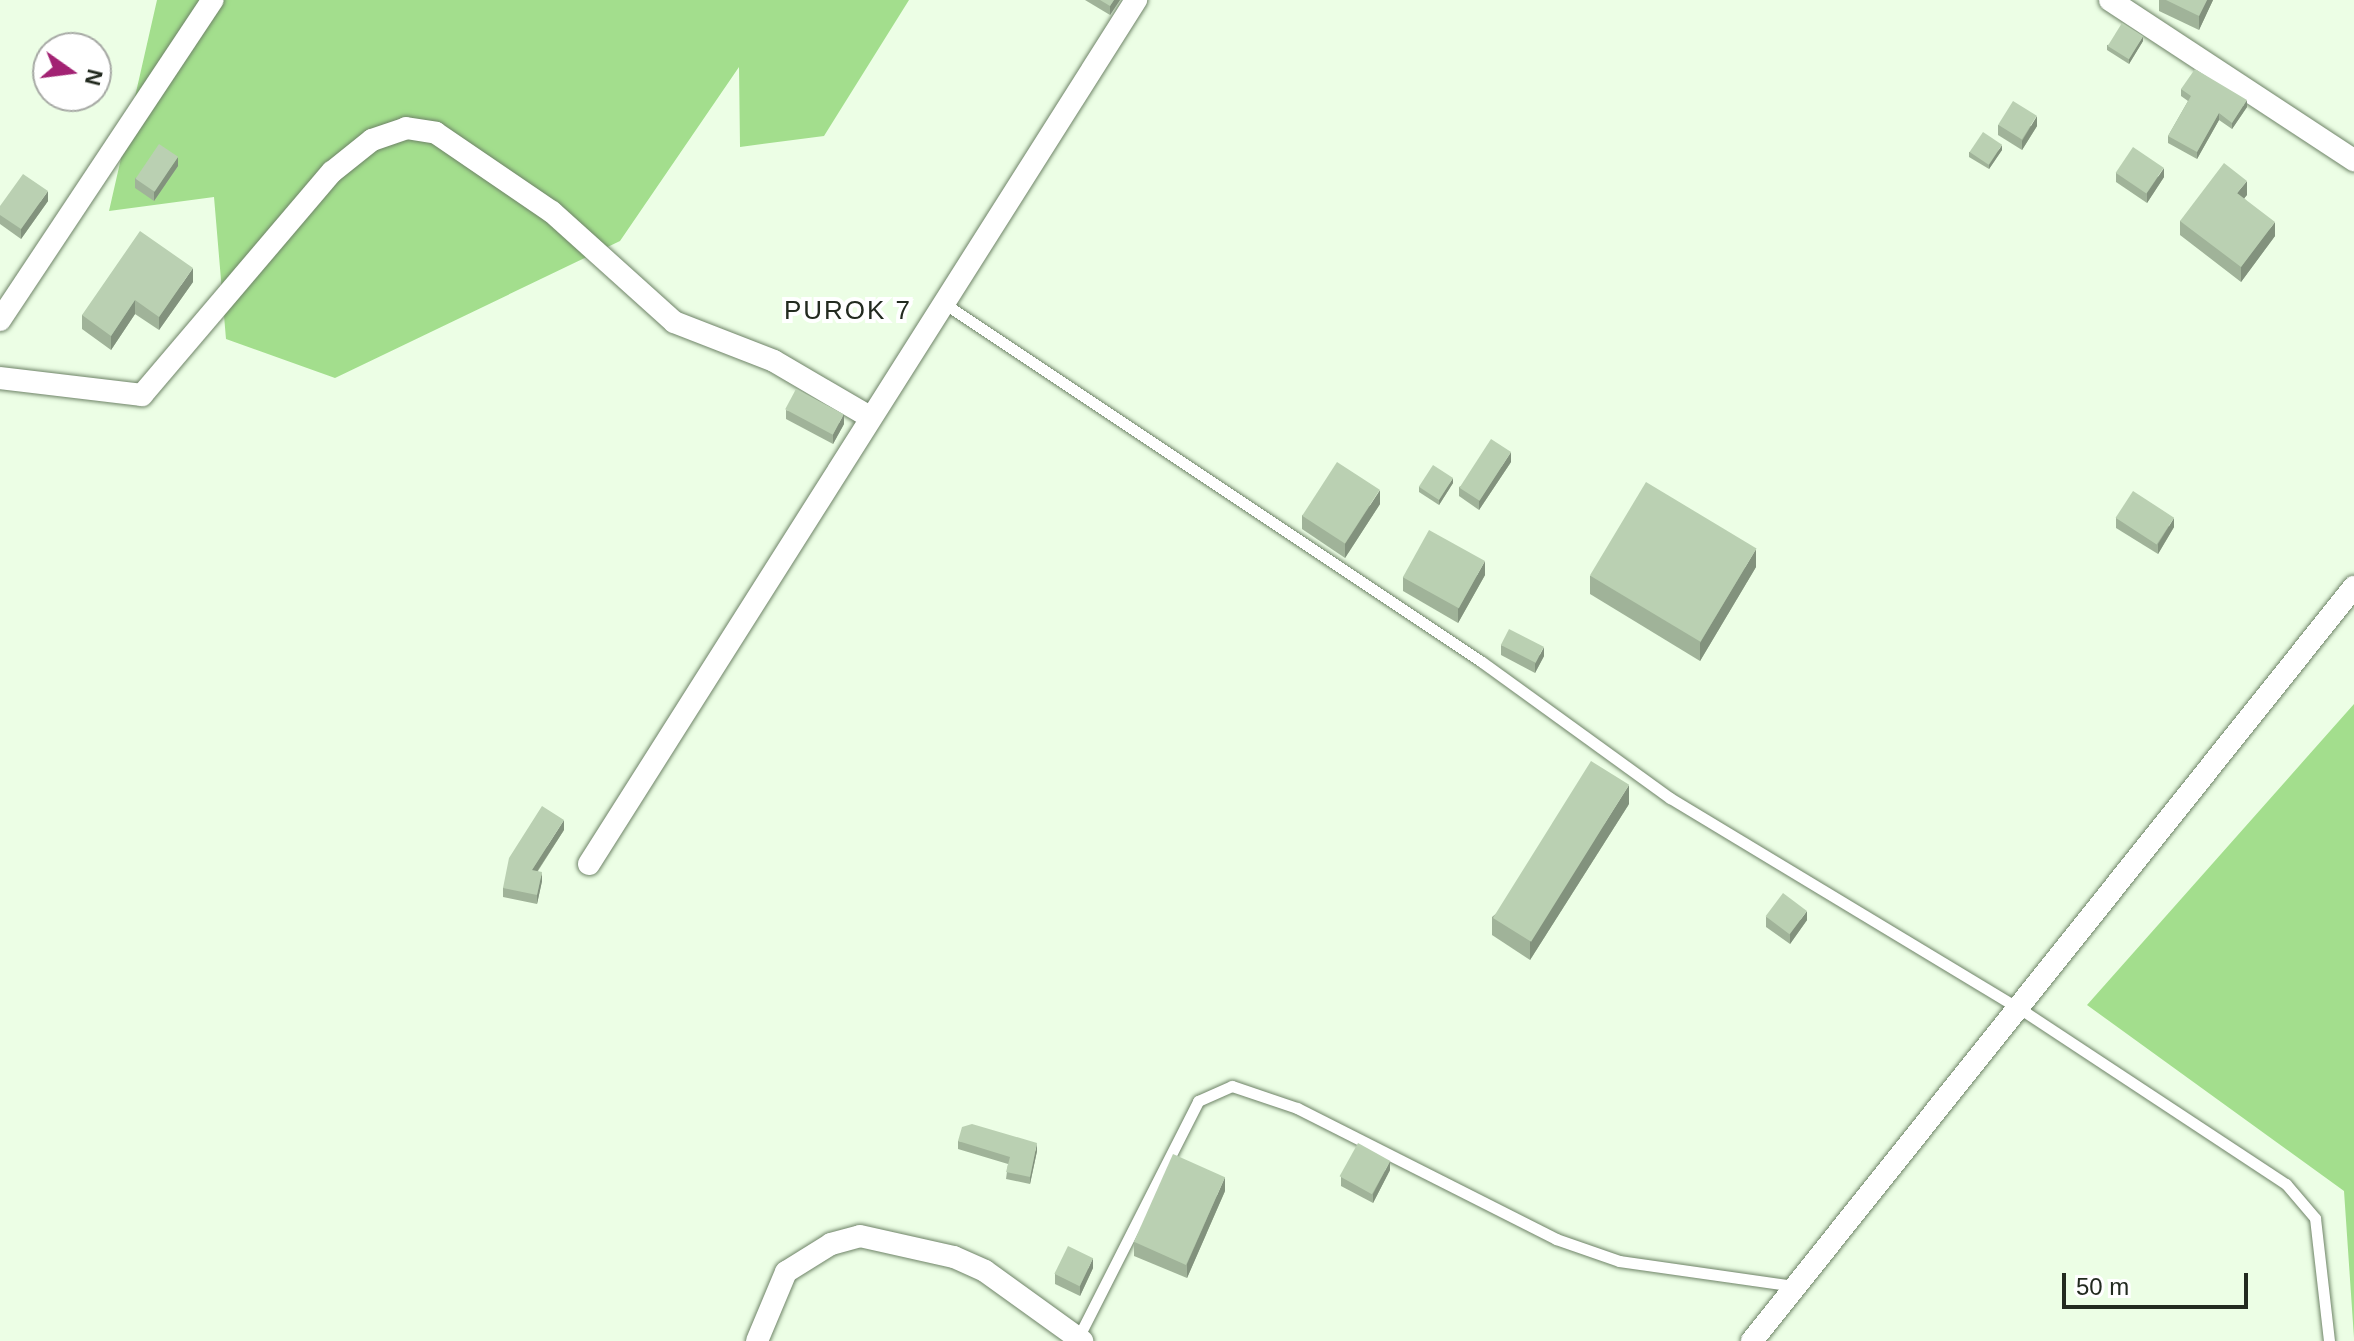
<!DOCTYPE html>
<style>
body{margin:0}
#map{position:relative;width:2354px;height:1341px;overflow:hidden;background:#ecfee5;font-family:Helvetica,sans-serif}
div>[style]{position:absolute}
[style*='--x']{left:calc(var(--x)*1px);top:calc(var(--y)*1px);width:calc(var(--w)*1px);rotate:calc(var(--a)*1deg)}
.green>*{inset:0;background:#a3de8d}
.roads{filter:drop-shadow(0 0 2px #6e8367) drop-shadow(0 0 2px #6e8367)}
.lane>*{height:11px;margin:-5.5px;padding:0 5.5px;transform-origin:5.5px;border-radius:5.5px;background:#fff}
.street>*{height:22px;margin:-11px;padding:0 11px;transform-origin:11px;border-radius:11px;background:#fff}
.wall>*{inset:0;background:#a0b399}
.shaded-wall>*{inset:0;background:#82927d}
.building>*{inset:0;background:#bad0b2;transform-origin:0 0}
span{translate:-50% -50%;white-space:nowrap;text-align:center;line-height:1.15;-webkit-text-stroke:8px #fff;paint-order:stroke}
.neighbourhood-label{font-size:26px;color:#222a1f;letter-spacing:2px}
.north{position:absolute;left:32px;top:32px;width:80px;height:80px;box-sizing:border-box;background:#fff;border:2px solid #a7aaa5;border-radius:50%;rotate:104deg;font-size:22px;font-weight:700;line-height:32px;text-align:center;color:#222a1f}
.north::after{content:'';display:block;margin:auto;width:28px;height:36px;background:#a22273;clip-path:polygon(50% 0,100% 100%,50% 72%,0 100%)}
.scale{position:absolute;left:2062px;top:1273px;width:186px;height:36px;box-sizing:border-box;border:4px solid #222a1f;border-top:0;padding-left:10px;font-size:24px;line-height:28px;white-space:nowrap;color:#222a1f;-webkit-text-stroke:6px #fff;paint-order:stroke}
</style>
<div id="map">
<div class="green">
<div style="clip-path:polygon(157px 0,909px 0,824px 136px,740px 147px,739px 67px,620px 241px,335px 378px,226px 339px,214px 197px,109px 211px)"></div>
<div style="clip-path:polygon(2354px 704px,2354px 1338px,2344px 1191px,2087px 1005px)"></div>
</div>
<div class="roads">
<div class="lane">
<div style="--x:945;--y:304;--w:645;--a:33.69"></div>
<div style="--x:1482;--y:662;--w:232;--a:35.9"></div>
<div style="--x:1670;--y:798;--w:411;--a:31.1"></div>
<div style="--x:2022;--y:1010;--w:316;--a:33.4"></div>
<div style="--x:2286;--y:1184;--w:45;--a:49.5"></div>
<div style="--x:2315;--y:1218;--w:124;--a:83.5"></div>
<div style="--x:1078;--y:1338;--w:266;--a:-63.1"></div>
<div style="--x:1198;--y:1101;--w:37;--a:-24"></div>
<div style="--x:1232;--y:1086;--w:69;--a:18.7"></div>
<div style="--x:1297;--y:1108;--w:290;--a:26.8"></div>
<div style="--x:1556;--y:1239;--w:67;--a:19.2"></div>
<div style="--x:1619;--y:1261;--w:178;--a:8.1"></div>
</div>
<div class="street">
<div style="--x:2110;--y:0;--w:292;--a:33.3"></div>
<div style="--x:0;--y:320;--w:384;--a:-56.4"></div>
<div style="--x:0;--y:378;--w:143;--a:6.8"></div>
<div style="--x:142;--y:395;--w:293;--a:-49.6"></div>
<div style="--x:332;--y:172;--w:51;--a:-38.7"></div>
<div style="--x:372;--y:140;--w:36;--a:-19"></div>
<div style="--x:406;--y:128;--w:30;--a:9"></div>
<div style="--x:436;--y:133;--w:140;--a:34.3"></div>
<div style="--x:552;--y:212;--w:164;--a:42"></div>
<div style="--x:674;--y:322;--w:107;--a:21.3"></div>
<div style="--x:774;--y:361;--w:109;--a:30.3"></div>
<div style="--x:589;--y:864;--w:1023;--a:-57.66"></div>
<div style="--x:757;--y:1341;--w:75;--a:-67.2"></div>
<div style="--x:786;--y:1272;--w:53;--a:-31.9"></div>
<div style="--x:831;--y:1244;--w:30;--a:-15"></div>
<div style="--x:860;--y:1236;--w:96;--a:12.6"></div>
<div style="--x:954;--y:1257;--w:34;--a:24"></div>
<div style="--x:985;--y:1271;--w:120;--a:35.8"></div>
<div style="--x:1752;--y:1341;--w:965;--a:-51.4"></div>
</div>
</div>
<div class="wall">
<div style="clip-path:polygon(1085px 0,1120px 0,1110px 15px)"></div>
<div style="clip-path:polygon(2159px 0,2213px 0,2199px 30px,2159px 11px)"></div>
<div style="clip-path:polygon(2143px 41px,2129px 64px,2107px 50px,2107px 45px)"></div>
<div style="clip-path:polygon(2181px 89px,2247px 107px,2232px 129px,2219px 120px,2197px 159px,2168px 143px,2168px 136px,2188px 101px,2181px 96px)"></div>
<div style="clip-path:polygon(1998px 125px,2037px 126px,2022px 150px,1998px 135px)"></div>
<div style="clip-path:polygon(2002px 150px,1989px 169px,1969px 157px,1969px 152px)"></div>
<div style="clip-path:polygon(178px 166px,154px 201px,135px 188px,135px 178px)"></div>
<div style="clip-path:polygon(2116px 173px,2164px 177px,2147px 203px,2116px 182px)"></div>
<div style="clip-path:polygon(2247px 195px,2244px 198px,2275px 236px,2241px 282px,2180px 235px,2180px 221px)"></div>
<div style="clip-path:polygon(48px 201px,21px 239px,0 224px,0 206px)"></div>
<div style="clip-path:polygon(193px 282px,159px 330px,135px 314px,111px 350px,82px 329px,82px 315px)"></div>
<div style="clip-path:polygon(786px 410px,844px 424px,833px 444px,786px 419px)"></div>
<div style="clip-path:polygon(1511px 462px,1479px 510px,1459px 496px,1459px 487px)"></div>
<div style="clip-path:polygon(1453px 483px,1439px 505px,1419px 492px,1419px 487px)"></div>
<div style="clip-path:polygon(1380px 504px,1345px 558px,1302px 529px,1302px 515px)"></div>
<div style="clip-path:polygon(2116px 518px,2174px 527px,2158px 554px,2116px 528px)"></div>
<div style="clip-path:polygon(1756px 567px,1700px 661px,1590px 594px,1590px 576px)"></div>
<div style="clip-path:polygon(1485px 575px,1458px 623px,1403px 591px,1403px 577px)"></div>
<div style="clip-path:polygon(1501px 645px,1544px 656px,1535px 673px,1501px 655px)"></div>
<div style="clip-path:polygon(1629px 804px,1530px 960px,1492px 935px,1492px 917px)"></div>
<div style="clip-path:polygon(564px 830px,538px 871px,542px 881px,537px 904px,503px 897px,503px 888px)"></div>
<div style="clip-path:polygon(1766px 917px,1807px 920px,1790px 944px,1766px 927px)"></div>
<div style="clip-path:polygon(958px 1141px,1037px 1151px,1030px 1184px,1006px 1179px,1008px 1164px,958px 1149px)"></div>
<div style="clip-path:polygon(1390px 1170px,1373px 1203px,1341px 1186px,1341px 1177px)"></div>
<div style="clip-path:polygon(1225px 1191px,1187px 1278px,1134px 1256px,1134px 1242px)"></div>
<div style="clip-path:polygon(1093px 1268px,1080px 1296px,1055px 1284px,1055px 1274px)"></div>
</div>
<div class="shaded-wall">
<div style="clip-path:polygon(1114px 0,1120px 0,1110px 15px,1110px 6px)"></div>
<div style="clip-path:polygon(2207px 0,2213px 0,2199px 30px,2199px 16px)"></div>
<div style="clip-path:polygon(2143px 36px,2143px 41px,2129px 64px,2129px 59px)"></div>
<div style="clip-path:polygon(2247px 100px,2247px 107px,2232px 129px,2232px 123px)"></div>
<div style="clip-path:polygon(2219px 113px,2219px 120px,2197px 159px,2197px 152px)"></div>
<div style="clip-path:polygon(2037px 116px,2037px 126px,2022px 150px,2022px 141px)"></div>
<div style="clip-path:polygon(2002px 145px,2002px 150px,1989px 169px,1989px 165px)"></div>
<div style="clip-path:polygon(178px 157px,178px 166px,154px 201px,154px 191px)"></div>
<div style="clip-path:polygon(2164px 168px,2164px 177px,2147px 203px,2147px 193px)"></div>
<div style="clip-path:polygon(2247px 181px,2247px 195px,2237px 207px,2237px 193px)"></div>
<div style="clip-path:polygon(48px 191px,48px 201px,21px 239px,21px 229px)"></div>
<div style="clip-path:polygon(2275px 222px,2275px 236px,2241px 282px,2241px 267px)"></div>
<div style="clip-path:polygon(193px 268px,193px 282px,159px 330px,159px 317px)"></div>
<div style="clip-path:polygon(135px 300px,135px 314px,111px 350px,111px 336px)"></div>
<div style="clip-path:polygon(844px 414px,844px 424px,833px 444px,833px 434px)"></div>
<div style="clip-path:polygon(1511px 452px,1511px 462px,1479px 510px,1479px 501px)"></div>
<div style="clip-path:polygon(1453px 478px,1453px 483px,1439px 505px,1439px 500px)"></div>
<div style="clip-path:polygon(1380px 490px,1380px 504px,1345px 558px,1345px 544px)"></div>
<div style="clip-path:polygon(2174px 518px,2174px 527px,2158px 554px,2158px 544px)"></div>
<div style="clip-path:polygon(1756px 549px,1756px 567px,1700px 661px,1700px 643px)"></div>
<div style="clip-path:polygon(1485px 561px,1485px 575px,1458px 623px,1458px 609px)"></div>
<div style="clip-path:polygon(1544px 647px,1544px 656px,1535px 673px,1535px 664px)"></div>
<div style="clip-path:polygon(1629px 785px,1629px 804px,1530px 960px,1530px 941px)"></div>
<div style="clip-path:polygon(564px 820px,564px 830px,532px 879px,532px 870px)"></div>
<div style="clip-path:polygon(542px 872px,542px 881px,537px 904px,537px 895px)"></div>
<div style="clip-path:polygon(1807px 911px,1807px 920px,1790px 944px,1790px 934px)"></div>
<div style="clip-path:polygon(1037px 1143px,1037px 1151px,1030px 1184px,1030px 1177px)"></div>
<div style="clip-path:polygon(1390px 1161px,1390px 1170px,1373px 1203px,1373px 1194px)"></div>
<div style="clip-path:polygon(1225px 1177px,1225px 1191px,1187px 1278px,1187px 1264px)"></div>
<div style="clip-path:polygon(1093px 1258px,1093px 1268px,1080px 1296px,1080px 1286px)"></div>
</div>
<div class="building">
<div style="clip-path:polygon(1100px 0,1114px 0,1110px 6px)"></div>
<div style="clip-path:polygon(2166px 0,2207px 0,2199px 16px)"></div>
<div style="left:2122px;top:23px;width:25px;height:27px;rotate:32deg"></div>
<div style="clip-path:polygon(2195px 69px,2247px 100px,2232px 123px,2219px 113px,2197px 152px,2168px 136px,2191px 96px,2181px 89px)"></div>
<div style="left:2013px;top:101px;width:28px;height:28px;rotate:32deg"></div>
<div style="left:1983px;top:132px;width:23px;height:24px;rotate:34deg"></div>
<div style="left:159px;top:144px;width:23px;height:42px;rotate:34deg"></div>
<div style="left:2133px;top:147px;width:37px;height:31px;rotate:34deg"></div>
<div style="clip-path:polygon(2224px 163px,2247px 181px,2237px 193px,2275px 222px,2241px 267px,2180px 221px)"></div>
<div style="clip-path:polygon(23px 174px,48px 191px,21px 229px,0 215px,0 206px)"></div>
<div style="clip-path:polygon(140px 231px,193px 268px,159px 317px,135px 300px,111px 336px,82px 315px)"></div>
<div style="left:796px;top:389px;width:54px;height:23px;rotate:28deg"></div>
<div style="left:1491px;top:439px;width:24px;height:58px;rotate:33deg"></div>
<div style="left:1337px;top:462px;width:51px;height:64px;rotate:33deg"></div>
<div style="left:1433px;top:465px;width:24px;height:26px;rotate:33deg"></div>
<div style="left:1646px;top:482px;width:129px;height:109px;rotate:31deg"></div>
<div style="left:2133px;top:491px;width:49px;height:32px;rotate:33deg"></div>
<div style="left:1429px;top:530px;width:64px;height:54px;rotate:29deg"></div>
<div style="left:1509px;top:629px;width:39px;height:18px;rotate:27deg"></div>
<div style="left:1591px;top:761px;width:45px;height:185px;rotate:32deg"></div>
<div style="clip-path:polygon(542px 806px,564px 820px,532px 870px,542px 872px,537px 895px,503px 888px,509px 858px)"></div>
<div style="left:1783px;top:893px;width:30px;height:29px;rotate:37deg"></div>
<div style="clip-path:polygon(972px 1124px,1037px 1143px,1030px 1177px,1006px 1172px,1010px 1157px,958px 1141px,962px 1127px)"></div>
<div style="left:1358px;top:1143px;width:37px;height:38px;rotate:29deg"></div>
<div style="left:1173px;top:1154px;width:57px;height:96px;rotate:24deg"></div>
<div style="left:1068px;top:1246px;width:28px;height:31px;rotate:26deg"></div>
</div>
<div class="neighbourhood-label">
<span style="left:848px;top:311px">PUROK 7</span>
</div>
<div class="north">N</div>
<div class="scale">50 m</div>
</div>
